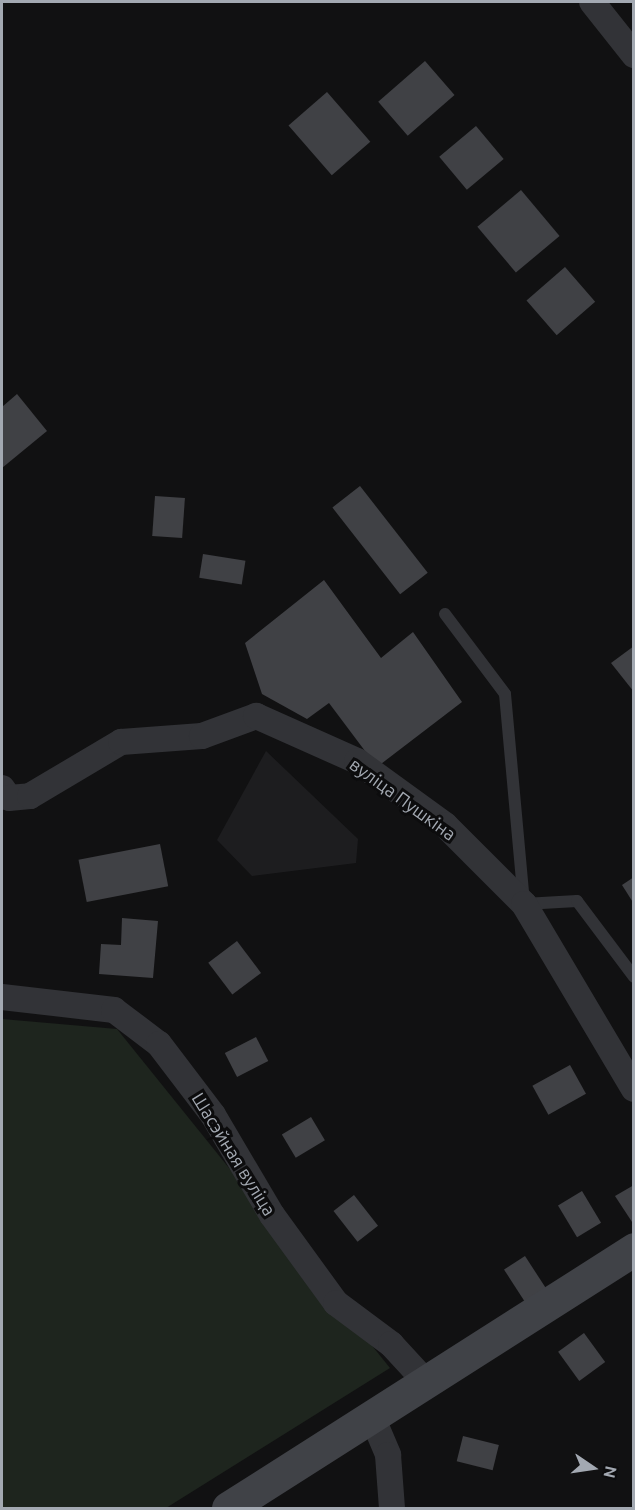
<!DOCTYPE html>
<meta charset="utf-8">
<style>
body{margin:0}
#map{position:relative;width:635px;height:1510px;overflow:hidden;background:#111112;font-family:Ubuntu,sans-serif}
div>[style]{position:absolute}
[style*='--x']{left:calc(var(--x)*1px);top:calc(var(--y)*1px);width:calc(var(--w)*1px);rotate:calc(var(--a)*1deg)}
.built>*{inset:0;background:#1d1d1f}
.green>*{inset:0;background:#1e251e}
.building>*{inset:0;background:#404145;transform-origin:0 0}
.lane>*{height:12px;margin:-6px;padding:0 6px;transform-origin:6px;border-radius:6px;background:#323337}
.street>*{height:26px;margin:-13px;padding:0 13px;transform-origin:13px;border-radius:13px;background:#323337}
.secondary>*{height:33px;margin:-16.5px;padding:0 16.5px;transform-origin:16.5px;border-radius:16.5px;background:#404247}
span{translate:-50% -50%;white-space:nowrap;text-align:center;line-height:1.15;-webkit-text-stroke:6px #0c0c0d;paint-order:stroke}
.street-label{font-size:18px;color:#a3a9b2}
.frame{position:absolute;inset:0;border:3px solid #a3a9b2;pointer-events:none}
.north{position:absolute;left:563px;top:1438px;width:60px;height:60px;-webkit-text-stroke:4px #0c0c0d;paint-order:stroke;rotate:103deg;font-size:16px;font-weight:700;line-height:24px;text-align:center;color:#a3a9b2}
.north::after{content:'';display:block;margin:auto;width:21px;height:27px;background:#a3a9b2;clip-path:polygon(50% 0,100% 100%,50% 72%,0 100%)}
</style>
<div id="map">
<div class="built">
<div style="clip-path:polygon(266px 751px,358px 839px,356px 863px,252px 876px,217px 840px)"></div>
</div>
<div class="green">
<div style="clip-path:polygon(2px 1019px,117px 1029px,390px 1368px,166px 1508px,2px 1508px)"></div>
</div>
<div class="building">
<div style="left:425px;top:61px;width:45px;height:62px;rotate:49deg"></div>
<div style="left:327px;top:92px;width:66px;height:51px;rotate:49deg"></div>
<div style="left:476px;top:126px;width:43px;height:48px;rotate:50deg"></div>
<div style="left:521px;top:190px;width:60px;height:57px;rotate:50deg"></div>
<div style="left:565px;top:267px;width:46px;height:51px;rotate:49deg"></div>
<div style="clip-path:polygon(17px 394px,47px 431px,2px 468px,2px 407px)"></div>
<div style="left:360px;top:486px;width:110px;height:35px;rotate:52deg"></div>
<div style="left:155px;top:496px;width:30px;height:40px;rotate:4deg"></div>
<div style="left:203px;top:554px;width:43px;height:24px;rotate:9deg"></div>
<div style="clip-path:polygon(324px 580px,381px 658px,413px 632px,462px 702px,377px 767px,329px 703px,307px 719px,262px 694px,245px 643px)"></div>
<div style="clip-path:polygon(634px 646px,634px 692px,611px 663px)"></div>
<div style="left:160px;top:844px;width:43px;height:83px;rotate:79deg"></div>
<div style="clip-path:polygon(634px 877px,634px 904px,622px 885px)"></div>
<div style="clip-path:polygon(122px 918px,158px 921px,153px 978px,99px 974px,101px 944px,121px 945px)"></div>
<div style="left:237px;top:941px;width:40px;height:36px;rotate:53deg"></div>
<div style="left:256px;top:1037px;width:27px;height:35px;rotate:63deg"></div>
<div style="left:570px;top:1065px;width:33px;height:43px;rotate:61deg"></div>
<div style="left:311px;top:1117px;width:27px;height:34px;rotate:59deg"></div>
<div style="clip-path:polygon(634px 1185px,634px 1225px,615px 1196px)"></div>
<div style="left:582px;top:1191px;width:37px;height:28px;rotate:59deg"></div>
<div style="left:354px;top:1195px;width:39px;height:26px;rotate:52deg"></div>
<div style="left:525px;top:1256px;width:40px;height:25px;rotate:57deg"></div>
<div style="left:584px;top:1333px;width:36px;height:32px;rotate:54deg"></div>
<div style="left:463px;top:1436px;width:37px;height:26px;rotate:14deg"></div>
</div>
<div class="lane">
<div style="--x:445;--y:614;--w:100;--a:53.1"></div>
<div style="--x:505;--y:694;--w:211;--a:84.8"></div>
<div style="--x:524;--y:904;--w:53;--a:-3.2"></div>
<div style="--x:577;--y:901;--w:95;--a:53.1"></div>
</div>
<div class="street">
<div style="--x:592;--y:2;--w:68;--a:51.6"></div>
<div style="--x:2;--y:788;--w:12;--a:55"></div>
<div style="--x:9;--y:798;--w:21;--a:-5"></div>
<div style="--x:30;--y:796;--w:106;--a:-30.7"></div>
<div style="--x:121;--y:742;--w:81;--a:-4.2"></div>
<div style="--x:202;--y:736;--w:58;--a:-20.3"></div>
<div style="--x:256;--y:716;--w:111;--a:24"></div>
<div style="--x:357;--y:761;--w:109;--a:36"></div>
<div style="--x:445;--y:825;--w:112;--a:45"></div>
<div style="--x:524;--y:904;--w:215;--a:59.3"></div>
<div style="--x:2;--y:997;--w:113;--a:6.6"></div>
<div style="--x:114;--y:1010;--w:56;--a:37.1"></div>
<div style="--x:159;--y:1044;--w:89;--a:52.7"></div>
<div style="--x:213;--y:1115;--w:116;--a:59.5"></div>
<div style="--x:272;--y:1215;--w:109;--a:54"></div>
<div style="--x:336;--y:1303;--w:69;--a:36.7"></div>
<div style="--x:391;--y:1344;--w:53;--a:47.3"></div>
<div style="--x:373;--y:1419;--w:39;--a:67"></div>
<div style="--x:388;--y:1455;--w:53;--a:85.7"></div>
</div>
<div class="secondary">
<div style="--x:228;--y:1508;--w:482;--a:-32.5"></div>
</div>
<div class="street-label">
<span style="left:403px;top:799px;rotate:36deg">вуліца Пушкіна</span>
<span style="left:234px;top:1154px;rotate:58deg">Шасэйная вуліца</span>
</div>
<div class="frame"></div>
<div class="north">N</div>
</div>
